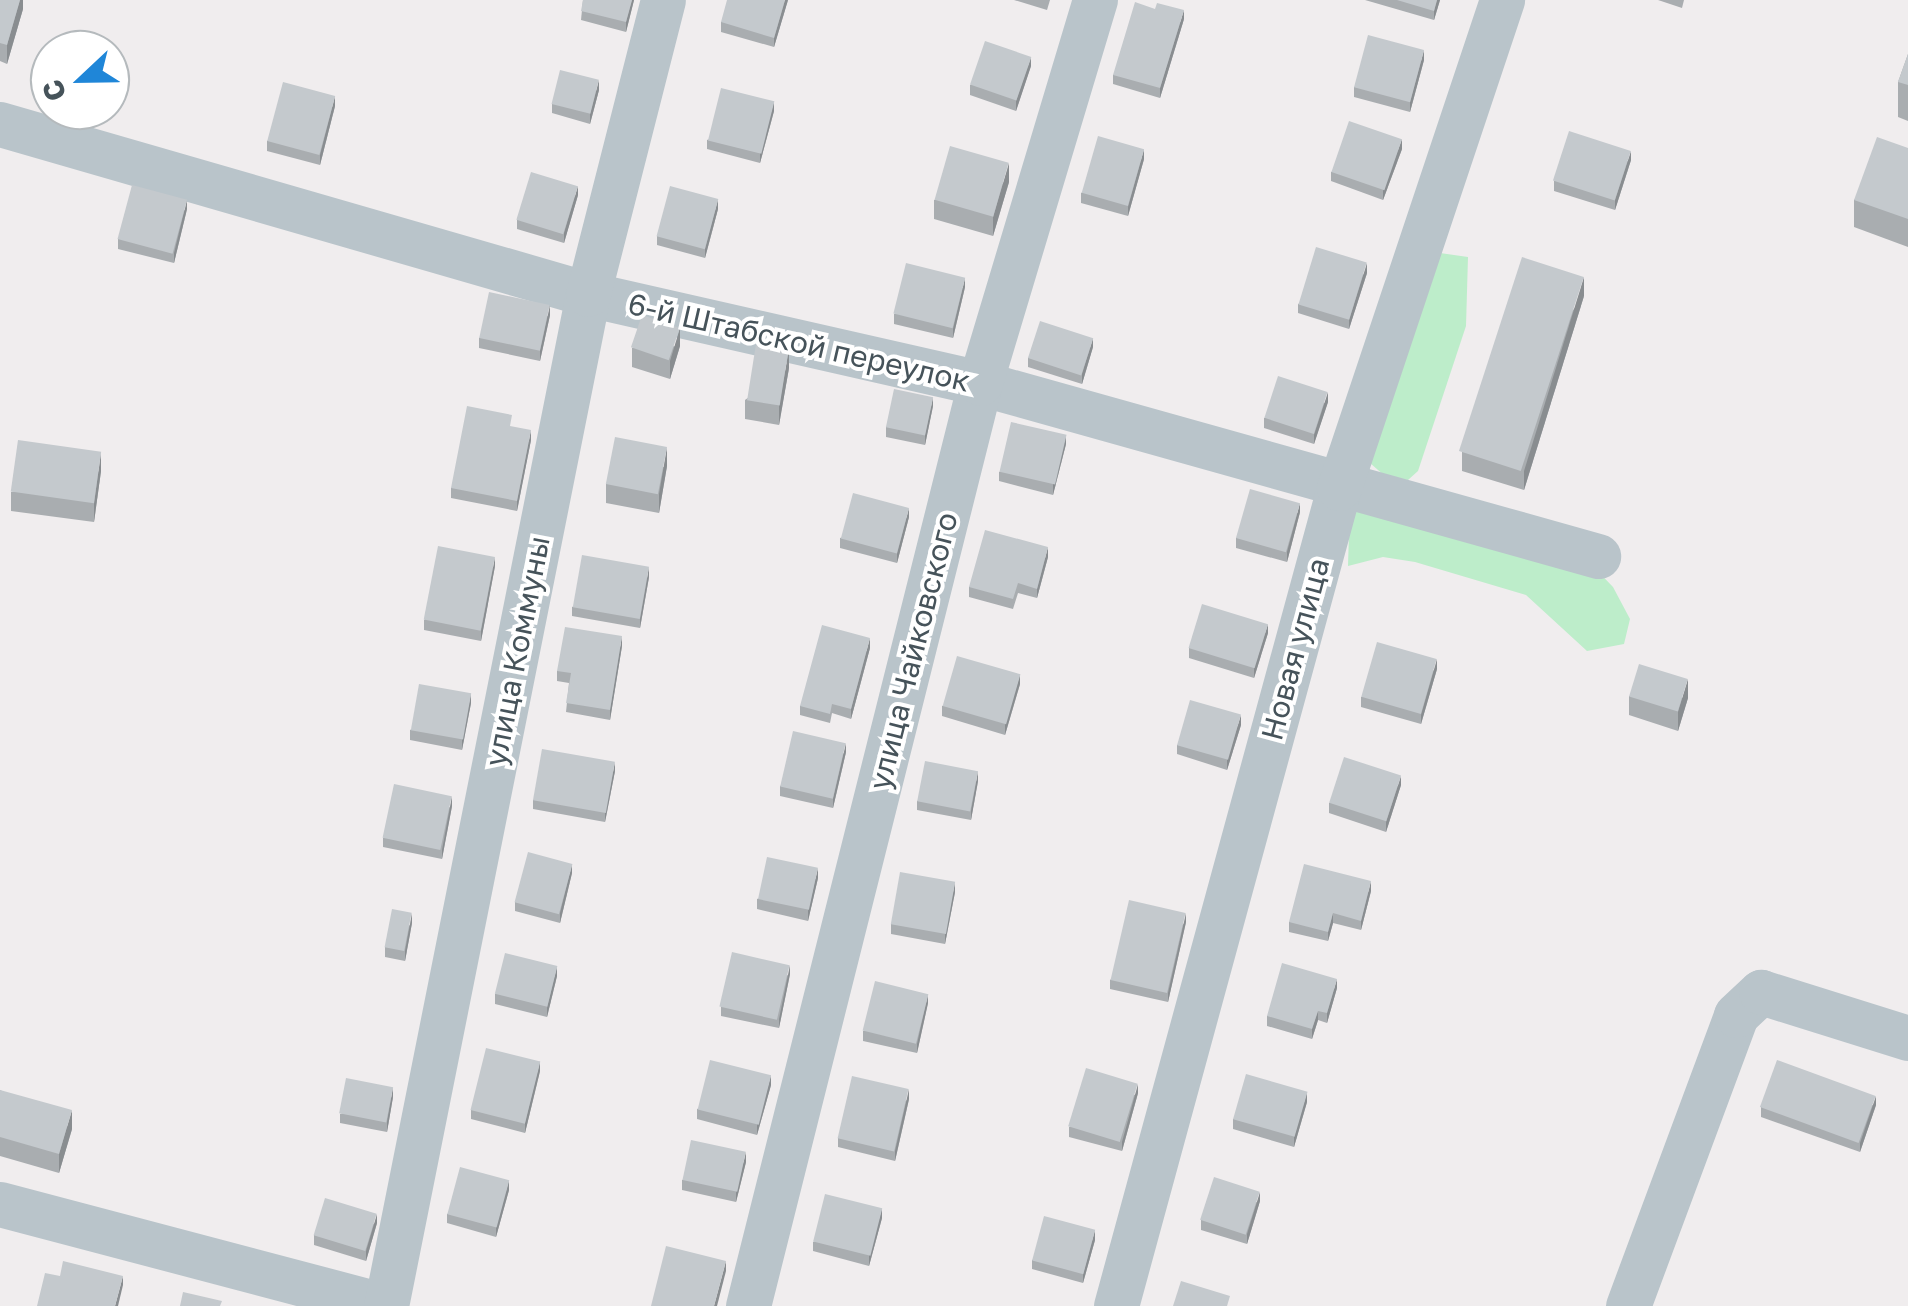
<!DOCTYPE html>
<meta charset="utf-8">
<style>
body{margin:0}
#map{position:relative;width:1908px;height:1306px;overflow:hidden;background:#f0edee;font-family:"Golos Text",sans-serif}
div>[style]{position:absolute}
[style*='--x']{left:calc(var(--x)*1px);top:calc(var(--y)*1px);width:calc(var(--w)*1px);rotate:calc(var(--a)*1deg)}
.green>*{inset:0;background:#bdedca}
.minor>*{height:45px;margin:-22.5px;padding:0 22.5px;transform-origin:22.5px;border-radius:22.5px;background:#b9c4ca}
.wall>*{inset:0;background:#a9adb0}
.shaded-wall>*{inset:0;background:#898d90}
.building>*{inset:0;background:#c4c9cd;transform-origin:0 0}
span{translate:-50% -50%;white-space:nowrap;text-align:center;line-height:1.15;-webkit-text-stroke:8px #fff;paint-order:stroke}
.street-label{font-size:30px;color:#46535a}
.north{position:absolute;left:30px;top:30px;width:100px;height:100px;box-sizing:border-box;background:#fff;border:2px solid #b5babd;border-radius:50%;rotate:248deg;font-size:28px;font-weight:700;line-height:40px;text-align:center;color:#46535a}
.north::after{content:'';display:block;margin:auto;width:35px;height:45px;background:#1f86d8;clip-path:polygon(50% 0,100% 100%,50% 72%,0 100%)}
</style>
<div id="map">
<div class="green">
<div style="clip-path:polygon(1433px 252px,1468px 257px,1466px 326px,1418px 471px,1408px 480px,1386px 477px,1370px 463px)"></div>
<div style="clip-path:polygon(1350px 500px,1587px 560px,1613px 587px,1630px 619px,1624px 644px,1587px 651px,1526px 595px,1415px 562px,1383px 557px,1348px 566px)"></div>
</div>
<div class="minor">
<div style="--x:0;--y:124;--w:612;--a:16.13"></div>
<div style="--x:588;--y:294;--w:402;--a:12.8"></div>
<div style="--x:980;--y:383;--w:642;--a:15.64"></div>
<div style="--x:0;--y:1204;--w:398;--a:14.8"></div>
<div style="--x:386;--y:1306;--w:1032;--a:-78.71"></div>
<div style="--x:588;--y:294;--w:303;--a:-75.7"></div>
<div style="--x:748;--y:1306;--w:952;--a:-75.89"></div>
<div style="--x:980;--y:383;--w:400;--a:-73.3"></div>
<div style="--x:1116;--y:1306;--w:848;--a:-74.75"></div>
<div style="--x:1339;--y:488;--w:515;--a:-71.53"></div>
<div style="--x:1628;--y:1306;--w:310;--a:-69.6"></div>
<div style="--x:1736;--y:1015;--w:34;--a:-43"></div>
<div style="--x:1761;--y:992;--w:154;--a:17.4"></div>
</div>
<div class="wall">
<div style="clip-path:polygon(0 0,23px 0,23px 9px,7px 64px,0 61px)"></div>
<div style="clip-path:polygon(583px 0,634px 0,626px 32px,581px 20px)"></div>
<div style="clip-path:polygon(788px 0,774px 47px,721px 32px,721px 22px)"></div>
<div style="clip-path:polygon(1014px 0,1050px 0,1047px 10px)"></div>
<div style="clip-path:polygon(1365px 0,1440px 0,1434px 20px)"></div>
<div style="clip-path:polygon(1658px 0,1684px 0,1682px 8px)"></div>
<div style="clip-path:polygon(1184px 19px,1160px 98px,1113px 84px,1113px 75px)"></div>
<div style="clip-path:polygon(1908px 54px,1908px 121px,1898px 117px,1898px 82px)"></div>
<div style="clip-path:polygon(1424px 60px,1410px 112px,1354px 97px,1354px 87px)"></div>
<div style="clip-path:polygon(1031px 66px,1016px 111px,970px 95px,970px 85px)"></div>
<div style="clip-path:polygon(599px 90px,590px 124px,552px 113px,552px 104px)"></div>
<div style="clip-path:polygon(335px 106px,320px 165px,267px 151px,267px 141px)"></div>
<div style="clip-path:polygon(774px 111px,760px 163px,707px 149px,707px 140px)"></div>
<div style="clip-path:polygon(1908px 148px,1908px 247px,1854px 227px,1854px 200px)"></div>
<div style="clip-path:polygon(1402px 149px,1383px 200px,1331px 181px,1331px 172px)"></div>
<div style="clip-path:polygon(1144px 159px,1128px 216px,1081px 203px,1081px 193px)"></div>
<div style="clip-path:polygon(1631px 160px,1615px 210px,1554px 191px,1554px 181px)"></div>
<div style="clip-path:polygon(1009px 182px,993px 236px,934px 219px,934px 200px)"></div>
<div style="clip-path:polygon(578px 195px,564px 243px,517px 229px,517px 220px)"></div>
<div style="clip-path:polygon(187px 209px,174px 263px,118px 249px,118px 239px)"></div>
<div style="clip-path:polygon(718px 209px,705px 258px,657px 245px,657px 236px)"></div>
<div style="clip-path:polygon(1367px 273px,1349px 329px,1298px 313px,1298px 304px)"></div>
<div style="clip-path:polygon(965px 287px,953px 338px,894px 324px,894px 314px)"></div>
<div style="clip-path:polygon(1584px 296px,1524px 490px,1462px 471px,1462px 452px)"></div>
<div style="clip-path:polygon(550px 315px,540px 361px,479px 348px,479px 338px)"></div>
<div style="clip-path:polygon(680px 346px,670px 379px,632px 367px,632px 348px)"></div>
<div style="clip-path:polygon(1093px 347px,1082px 384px,1028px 367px,1028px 358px)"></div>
<div style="clip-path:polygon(789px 368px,779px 425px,745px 419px,745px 400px)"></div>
<div style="clip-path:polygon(1328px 402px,1314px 444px,1264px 428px,1264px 418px)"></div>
<div style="clip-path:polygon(933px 406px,925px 445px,886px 437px,886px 427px)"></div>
<div style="clip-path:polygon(531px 440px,517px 511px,451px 498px,451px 488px)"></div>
<div style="clip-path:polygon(1066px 444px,1053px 495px,999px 481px,999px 472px)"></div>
<div style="clip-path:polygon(667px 466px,659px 513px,606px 503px,606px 484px)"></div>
<div style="clip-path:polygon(101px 471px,94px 522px,11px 511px,11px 492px)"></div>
<div style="clip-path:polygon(1300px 512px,1287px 562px,1236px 548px,1236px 538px)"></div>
<div style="clip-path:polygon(909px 517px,897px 563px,840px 548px,840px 538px)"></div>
<div style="clip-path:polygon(1048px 557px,1037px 598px,1018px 593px,1013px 609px,969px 597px,969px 587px)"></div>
<div style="clip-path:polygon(495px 566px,481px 641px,424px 630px,424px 620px)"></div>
<div style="clip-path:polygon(649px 577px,640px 628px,572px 616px,572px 607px)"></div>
<div style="clip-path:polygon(1268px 633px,1254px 678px,1189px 658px,1189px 648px)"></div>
<div style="clip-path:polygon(622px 646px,610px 720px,566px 712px,569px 683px,557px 681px,557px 671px)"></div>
<div style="clip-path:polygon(870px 648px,851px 719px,832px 713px,830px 723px,800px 715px,800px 706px)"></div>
<div style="clip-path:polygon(1437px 669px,1421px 724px,1361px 707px,1361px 697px)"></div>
<div style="clip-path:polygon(1020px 684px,1005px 735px,942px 716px,942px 706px)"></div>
<div style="clip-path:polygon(1629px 696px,1688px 698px,1678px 731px,1629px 715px)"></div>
<div style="clip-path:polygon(471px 703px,462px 750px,410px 740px,410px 730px)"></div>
<div style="clip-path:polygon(1241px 725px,1227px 770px,1177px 754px,1177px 745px)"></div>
<div style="clip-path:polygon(846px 752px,833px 808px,780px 796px,780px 786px)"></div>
<div style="clip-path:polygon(615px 771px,605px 822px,533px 809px,533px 800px)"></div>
<div style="clip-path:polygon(978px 781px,971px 820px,917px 810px,917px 801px)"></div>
<div style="clip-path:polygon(1401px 785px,1386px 832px,1329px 813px,1329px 803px)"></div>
<div style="clip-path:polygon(452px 806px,442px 859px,383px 847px,383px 838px)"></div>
<div style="clip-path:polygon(572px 873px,560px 923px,515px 911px,515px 902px)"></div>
<div style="clip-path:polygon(818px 878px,808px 921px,757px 909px,757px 899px)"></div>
<div style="clip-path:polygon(1371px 891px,1361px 930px,1333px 923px,1328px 941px,1289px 932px,1289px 922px)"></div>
<div style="clip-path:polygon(955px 892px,945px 944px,891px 934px,891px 924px)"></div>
<div style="clip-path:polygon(1186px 922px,1168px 1002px,1110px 989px,1110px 980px)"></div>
<div style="clip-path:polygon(412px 923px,405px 961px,385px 957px,385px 947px)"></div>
<div style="clip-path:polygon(790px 974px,779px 1028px,721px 1016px,721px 1007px)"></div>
<div style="clip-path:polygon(557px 976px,547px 1017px,495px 1004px,495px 994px)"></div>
<div style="clip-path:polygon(1337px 988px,1327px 1023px,1318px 1020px,1312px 1039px,1267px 1026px,1267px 1016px)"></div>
<div style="clip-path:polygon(928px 1003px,917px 1053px,863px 1041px,863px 1031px)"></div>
<div style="clip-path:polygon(540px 1071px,525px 1133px,471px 1119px,471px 1110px)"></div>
<div style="clip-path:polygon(771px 1085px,757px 1135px,697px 1119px,697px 1109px)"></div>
<div style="clip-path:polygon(0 1090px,72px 1129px,59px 1173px,0 1156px)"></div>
<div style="clip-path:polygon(1138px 1093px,1122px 1151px,1069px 1137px,1069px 1127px)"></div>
<div style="clip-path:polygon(393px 1097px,387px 1132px,340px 1123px,340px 1114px)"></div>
<div style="clip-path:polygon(909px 1099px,895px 1161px,838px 1147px,838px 1138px)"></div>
<div style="clip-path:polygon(1307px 1102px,1294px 1147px,1233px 1129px,1233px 1119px)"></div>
<div style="clip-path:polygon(1876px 1105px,1860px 1152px,1761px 1117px,1761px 1107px)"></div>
<div style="clip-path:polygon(746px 1162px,736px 1202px,682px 1190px,682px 1180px)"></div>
<div style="clip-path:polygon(509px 1190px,496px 1237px,447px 1223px,447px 1214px)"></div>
<div style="clip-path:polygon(1260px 1201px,1247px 1244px,1201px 1230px,1201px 1220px)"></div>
<div style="clip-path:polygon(882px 1218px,869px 1266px,813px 1251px,813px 1242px)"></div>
<div style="clip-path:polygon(377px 1223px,366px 1261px,314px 1245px,314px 1235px)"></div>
<div style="clip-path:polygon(1095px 1240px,1083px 1283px,1032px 1269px,1032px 1260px)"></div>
</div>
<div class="shaded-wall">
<div style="clip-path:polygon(20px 0,23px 0,23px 9px,7px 64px,7px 45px)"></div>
<div style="clip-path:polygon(632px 0,634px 0,626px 32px,626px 22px)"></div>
<div style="clip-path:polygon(785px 0,788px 0,774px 47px,774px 38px)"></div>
<div style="clip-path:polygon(1437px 0,1440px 0,1434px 20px,1434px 11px)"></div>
<div style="clip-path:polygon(1184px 10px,1184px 19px,1160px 98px,1160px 88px)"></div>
<div style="clip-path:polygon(1424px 50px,1424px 60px,1410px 112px,1410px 102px)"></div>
<div style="clip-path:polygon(1031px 57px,1031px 66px,1016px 111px,1016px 101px)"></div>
<div style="clip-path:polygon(599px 80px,599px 90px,590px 124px,590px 114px)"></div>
<div style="clip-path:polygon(335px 96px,335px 106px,320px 165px,320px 155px)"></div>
<div style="clip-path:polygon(774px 101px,774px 111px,760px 163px,760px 153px)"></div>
<div style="clip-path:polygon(1402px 139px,1402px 149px,1383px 200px,1383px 191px)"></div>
<div style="clip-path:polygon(1144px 149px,1144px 159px,1128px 216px,1128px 207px)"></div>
<div style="clip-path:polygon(1631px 151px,1631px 160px,1615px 210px,1615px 200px)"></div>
<div style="clip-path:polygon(1009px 163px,1009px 182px,993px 236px,993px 217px)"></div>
<div style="clip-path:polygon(578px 186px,578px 195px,564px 243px,564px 233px)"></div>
<div style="clip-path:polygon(718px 199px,718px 209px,705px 258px,705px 249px)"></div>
<div style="clip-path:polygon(187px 200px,187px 209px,174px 263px,174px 253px)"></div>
<div style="clip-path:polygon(1367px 263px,1367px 273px,1349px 329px,1349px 320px)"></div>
<div style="clip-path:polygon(1584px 277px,1584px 296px,1524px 490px,1524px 471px)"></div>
<div style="clip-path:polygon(965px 278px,965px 287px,953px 338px,953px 329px)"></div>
<div style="clip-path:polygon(550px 305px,550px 315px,540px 361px,540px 351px)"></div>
<div style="clip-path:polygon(680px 328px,680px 346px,670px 379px,670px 361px)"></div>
<div style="clip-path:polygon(1093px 338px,1093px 347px,1082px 384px,1082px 374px)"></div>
<div style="clip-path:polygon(789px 349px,789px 368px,779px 425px,779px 406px)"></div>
<div style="clip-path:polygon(1328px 392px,1328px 402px,1314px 444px,1314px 435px)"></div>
<div style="clip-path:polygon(933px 397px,933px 406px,925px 445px,925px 435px)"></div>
<div style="clip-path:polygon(531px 430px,531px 440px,517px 511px,517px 501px)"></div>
<div style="clip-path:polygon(1066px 435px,1066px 444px,1053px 495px,1053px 485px)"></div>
<div style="clip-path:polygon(667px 447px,667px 466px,659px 513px,659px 494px)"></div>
<div style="clip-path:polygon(101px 452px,101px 471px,94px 522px,94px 504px)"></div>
<div style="clip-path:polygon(1300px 503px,1300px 512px,1287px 562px,1287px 552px)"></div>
<div style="clip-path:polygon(909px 508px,909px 517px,897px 563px,897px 554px)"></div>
<div style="clip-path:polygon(1048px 547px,1048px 557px,1037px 598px,1037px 589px)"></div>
<div style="clip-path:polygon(495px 557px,495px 566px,481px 641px,481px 631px)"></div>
<div style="clip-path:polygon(649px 567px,649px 577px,640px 628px,640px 619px)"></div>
<div style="clip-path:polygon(1268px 624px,1268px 633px,1254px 678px,1254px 668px)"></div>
<div style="clip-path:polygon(622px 636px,622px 646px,610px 720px,610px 710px)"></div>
<div style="clip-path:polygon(870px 638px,870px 648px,851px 719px,851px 709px)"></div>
<div style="clip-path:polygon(1437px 659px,1437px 669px,1421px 724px,1421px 715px)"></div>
<div style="clip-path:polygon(1020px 674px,1020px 684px,1005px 735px,1005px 725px)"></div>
<div style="clip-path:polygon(1688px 679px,1688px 698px,1678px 731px,1678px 712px)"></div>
<div style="clip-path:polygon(471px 693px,471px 703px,462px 750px,462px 740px)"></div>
<div style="clip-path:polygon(1241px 715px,1241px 725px,1227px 770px,1227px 760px)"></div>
<div style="clip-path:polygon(846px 743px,846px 752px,833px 808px,833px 799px)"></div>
<div style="clip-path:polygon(615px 762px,615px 771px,605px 822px,605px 813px)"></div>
<div style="clip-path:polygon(978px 771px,978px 781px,971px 820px,971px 811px)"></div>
<div style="clip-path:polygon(1401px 776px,1401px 785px,1386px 832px,1386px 822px)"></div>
<div style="clip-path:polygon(452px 796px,452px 806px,442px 859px,442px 850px)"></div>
<div style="clip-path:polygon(572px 864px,572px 873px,560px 923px,560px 913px)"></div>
<div style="clip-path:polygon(818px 868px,818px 878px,808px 921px,808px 911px)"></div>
<div style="clip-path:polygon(1371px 881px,1371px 891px,1361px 930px,1361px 921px)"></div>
<div style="clip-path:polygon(955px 882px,955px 892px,945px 944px,945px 935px)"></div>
<div style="clip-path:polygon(412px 913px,412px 923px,405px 961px,405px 951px)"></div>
<div style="clip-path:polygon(1186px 913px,1186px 922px,1168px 1002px,1168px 993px)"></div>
<div style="clip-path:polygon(1333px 913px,1333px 923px,1328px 941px,1328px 932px)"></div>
<div style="clip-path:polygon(790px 965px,790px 974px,779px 1028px,779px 1019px)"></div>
<div style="clip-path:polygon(557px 966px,557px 976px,547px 1017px,547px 1008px)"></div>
<div style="clip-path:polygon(1337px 979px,1337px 988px,1327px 1023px,1327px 1013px)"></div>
<div style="clip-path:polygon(928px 994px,928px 1003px,917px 1053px,917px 1044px)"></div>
<div style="clip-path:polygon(1318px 1011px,1318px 1020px,1312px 1039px,1312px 1029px)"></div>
<div style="clip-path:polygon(540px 1061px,540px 1071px,525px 1133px,525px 1123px)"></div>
<div style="clip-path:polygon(771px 1075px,771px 1085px,757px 1135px,757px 1126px)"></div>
<div style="clip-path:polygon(1138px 1084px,1138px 1093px,1122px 1151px,1122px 1142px)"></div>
<div style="clip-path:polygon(393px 1087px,393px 1097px,387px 1132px,387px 1122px)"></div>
<div style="clip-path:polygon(909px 1089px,909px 1099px,895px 1161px,895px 1151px)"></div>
<div style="clip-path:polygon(1307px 1092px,1307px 1102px,1294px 1147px,1294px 1137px)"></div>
<div style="clip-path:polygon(1876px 1096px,1876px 1105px,1860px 1152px,1860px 1143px)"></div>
<div style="clip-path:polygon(72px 1110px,72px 1129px,59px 1173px,59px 1154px)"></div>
<div style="clip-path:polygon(746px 1152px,746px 1162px,736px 1202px,736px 1193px)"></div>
<div style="clip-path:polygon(509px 1180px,509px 1190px,496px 1237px,496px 1227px)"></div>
<div style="clip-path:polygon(1260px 1192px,1260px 1201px,1247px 1244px,1247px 1234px)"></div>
<div style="clip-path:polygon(882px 1208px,882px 1218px,869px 1266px,869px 1256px)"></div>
<div style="clip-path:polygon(377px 1214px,377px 1223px,366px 1261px,366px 1251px)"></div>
<div style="clip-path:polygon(1095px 1230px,1095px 1240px,1083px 1283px,1083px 1274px)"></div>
<div style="clip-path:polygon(726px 1261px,726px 1271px,717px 1306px,714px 1306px)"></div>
<div style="clip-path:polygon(123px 1276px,123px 1285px,118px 1306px,115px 1306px)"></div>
</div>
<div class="building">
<div style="clip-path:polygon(0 0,20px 0,7px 45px,0 43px)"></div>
<div style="clip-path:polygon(583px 0,632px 0,626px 22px,581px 11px)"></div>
<div style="clip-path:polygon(727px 0,785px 0,774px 38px,721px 22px)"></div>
<div style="clip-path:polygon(1397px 0,1437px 0,1434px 11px)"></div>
<div style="clip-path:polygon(1135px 2px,1155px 9px,1157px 3px,1184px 10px,1160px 88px,1113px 75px)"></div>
<div style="left:1368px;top:35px;width:58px;height:54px;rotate:15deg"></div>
<div style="left:985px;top:41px;width:49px;height:46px;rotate:19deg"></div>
<div style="clip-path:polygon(1908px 54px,1908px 85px,1898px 82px)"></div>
<div style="left:560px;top:70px;width:40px;height:35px;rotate:14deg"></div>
<div style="left:283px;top:82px;width:54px;height:61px;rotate:15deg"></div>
<div style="left:721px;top:88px;width:55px;height:54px;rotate:14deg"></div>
<div style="left:1349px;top:121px;width:56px;height:54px;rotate:19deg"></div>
<div style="left:1569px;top:131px;width:65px;height:52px;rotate:18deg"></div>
<div style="left:1098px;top:136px;width:48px;height:59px;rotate:16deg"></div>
<div style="clip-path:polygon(1877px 137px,1908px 148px,1908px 219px,1854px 200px)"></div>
<div style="left:950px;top:146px;width:61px;height:56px;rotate:16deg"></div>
<div style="left:531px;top:172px;width:49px;height:50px;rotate:17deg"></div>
<div style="left:132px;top:185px;width:57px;height:56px;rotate:15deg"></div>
<div style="left:670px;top:186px;width:50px;height:52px;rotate:15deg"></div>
<div style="left:1316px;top:247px;width:53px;height:60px;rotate:17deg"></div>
<div style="left:1522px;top:257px;width:65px;height:204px;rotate:18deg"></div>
<div style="left:906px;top:263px;width:61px;height:52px;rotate:14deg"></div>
<div style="left:489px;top:292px;width:62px;height:47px;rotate:12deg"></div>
<div style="left:642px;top:315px;width:40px;height:34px;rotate:19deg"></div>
<div style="left:1040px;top:321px;width:56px;height:39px;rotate:18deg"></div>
<div style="left:756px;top:344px;width:33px;height:57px;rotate:9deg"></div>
<div style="left:1278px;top:376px;width:52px;height:44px;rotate:18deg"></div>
<div style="left:894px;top:389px;width:40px;height:39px;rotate:12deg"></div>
<div style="clip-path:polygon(467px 406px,512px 415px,510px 426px,531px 430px,517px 501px,451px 488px)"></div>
<div style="left:1011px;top:422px;width:57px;height:51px;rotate:13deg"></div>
<div style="left:615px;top:437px;width:53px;height:48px;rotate:11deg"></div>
<div style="left:18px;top:440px;width:84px;height:52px;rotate:8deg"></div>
<div style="left:1250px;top:489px;width:52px;height:51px;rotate:16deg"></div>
<div style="left:853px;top:493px;width:58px;height:47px;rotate:15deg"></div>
<div style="clip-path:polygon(985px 530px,1048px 547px,1037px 589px,1018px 583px,1013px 599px,969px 587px)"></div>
<div style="left:438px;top:546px;width:58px;height:75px;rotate:11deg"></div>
<div style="left:582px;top:555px;width:68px;height:53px;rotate:10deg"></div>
<div style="left:1202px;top:604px;width:69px;height:46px;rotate:17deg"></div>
<div style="clip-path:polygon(822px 625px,870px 638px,851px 709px,832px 704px,830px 714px,800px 706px)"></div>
<div style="clip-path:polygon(565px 627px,622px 636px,610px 710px,566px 703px,571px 673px,557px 671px)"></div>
<div style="left:1377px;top:642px;width:62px;height:57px;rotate:16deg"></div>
<div style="left:957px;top:656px;width:66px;height:52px;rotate:16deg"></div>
<div style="left:1639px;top:664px;width:51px;height:34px;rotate:17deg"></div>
<div style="left:419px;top:684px;width:53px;height:47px;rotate:10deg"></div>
<div style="left:1190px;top:700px;width:53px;height:47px;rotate:16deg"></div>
<div style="left:793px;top:731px;width:54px;height:57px;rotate:13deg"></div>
<div style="left:542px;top:749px;width:74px;height:52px;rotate:10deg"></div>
<div style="left:1344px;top:757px;width:60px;height:48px;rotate:18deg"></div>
<div style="left:925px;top:761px;width:54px;height:41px;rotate:11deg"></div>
<div style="left:394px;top:784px;width:59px;height:55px;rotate:12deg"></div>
<div style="left:528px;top:852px;width:46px;height:52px;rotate:15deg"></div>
<div style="left:767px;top:857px;width:52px;height:43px;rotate:12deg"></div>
<div style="clip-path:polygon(1304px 864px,1371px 881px,1361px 921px,1333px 913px,1328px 932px,1289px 922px)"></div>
<div style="left:900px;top:872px;width:56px;height:53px;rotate:10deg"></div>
<div style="left:1129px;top:900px;width:58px;height:82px;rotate:13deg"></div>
<div style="left:392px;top:909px;width:20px;height:39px;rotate:11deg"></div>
<div style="left:732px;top:952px;width:59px;height:56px;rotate:13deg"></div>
<div style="left:505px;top:953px;width:54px;height:42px;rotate:14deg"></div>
<div style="clip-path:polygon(1282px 963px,1337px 979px,1327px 1013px,1318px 1011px,1312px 1029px,1267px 1016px)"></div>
<div style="left:875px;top:981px;width:55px;height:51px;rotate:14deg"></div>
<div style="left:486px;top:1048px;width:56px;height:64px;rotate:14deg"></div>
<div style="left:710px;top:1060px;width:63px;height:51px;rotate:14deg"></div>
<div style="left:1777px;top:1060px;width:105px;height:50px;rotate:20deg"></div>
<div style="left:1086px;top:1068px;width:54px;height:61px;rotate:17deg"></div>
<div style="left:1246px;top:1074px;width:64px;height:47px;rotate:16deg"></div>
<div style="left:852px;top:1076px;width:58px;height:64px;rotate:13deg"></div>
<div style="left:346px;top:1078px;width:48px;height:36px;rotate:11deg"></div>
<div style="clip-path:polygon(0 1090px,72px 1110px,59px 1154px,0 1137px)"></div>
<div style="left:691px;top:1140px;width:56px;height:41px;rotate:12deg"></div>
<div style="left:460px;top:1167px;width:51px;height:49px;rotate:15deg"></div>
<div style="left:1214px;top:1177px;width:48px;height:45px;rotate:18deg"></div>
<div style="left:825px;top:1194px;width:59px;height:49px;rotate:14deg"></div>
<div style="left:325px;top:1198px;width:54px;height:39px;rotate:17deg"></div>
<div style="left:1044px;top:1216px;width:53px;height:46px;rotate:15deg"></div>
<div style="clip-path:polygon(666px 1246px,726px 1261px,714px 1306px,651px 1306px)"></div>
<div style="clip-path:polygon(63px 1261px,123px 1276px,115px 1306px,37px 1306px,45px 1273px,60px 1276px)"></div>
<div style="clip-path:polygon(1181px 1281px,1230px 1296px,1227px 1306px,1173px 1306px)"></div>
<div style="clip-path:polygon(183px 1292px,222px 1301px,220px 1306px,180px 1306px)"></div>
</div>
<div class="street-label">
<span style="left:799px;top:342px;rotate:13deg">6-й Штабской переулок</span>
<span style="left:1295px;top:649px;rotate:-75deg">Новая улица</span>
<span style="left:517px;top:651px;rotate:-79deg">улица Коммуны</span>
<span style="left:913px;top:651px;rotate:-76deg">улица Чайковского</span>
</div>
<div class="north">С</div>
</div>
